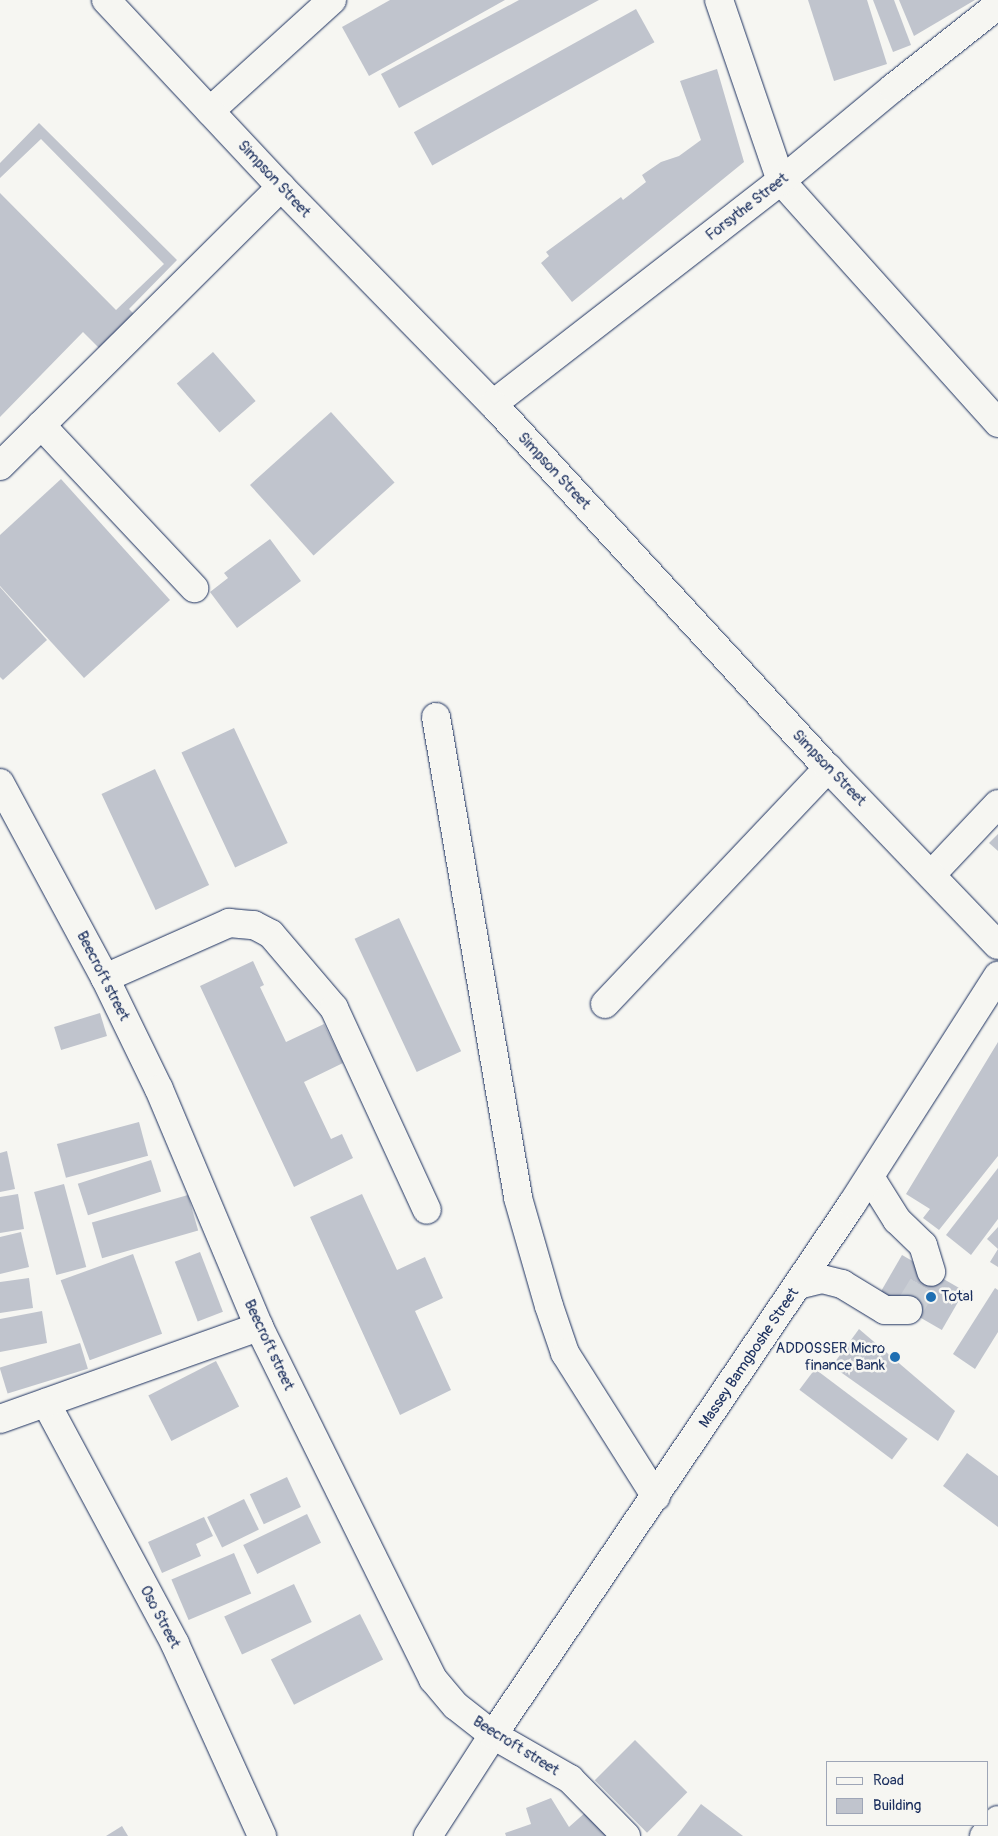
<!DOCTYPE html>
<style>
body{margin:0}
#map{position:relative;width:998px;height:1836px;overflow:hidden;background:#f6f6f2;font-family:Pangolin,sans-serif}
div>[style]{position:absolute}
[style*='--x']{left:calc(var(--x)*1px);top:calc(var(--y)*1px);width:calc(var(--w)*1px);rotate:calc(var(--a)*1deg)}
.building>*{inset:0;background:#c0c4cd;transform-origin:0 0}
.minor-tunnel>*{height:28px;margin-top:-14px;transform-origin:0;background:repeating-linear-gradient(90deg,#caced4 0 28px,transparent 0 42px)}
.roads{filter:drop-shadow(0 0 1px #1b2f5e) drop-shadow(0 0 1px #1b2f5e)}
.minor>*{height:28px;margin:-14px;padding:0 14px;transform-origin:14px;border-radius:14px;background:#f6f6f2}
.major>*{height:28px;margin:-14px;padding:0 14px;transform-origin:14px;border-radius:14px;background:#f6f6f2}
.dots>*{width:14px;height:14px;translate:-50% -50%;box-sizing:border-box;border:2px solid #f6f6f2;border-radius:50%}
span{translate:-50% -50%;white-space:nowrap;text-align:center;line-height:1.15;-webkit-text-stroke:5px #f6f6f2;paint-order:stroke}
.street-label{font-size:15px;color:#1b2f5e}
.poi-label{font-size:15px;color:#1b2f5e}
.left{translate:0 -50%;text-align:left}
.right{translate:-100% -50%;text-align:right}
.legend{position:absolute;left:826px;top:1761px;width:162px;height:65px;box-sizing:border-box;background:#f6f6f2;border:1px solid #9ea6b7;margin:0;padding:6px 9px;list-style:none;font-size:15px;color:#1b2f5e}
.legend li{display:flex;align-items:center;gap:10px;height:25px}
.legend b{width:25px;border:1px solid #9ea6b7}
</style>
<div id="map">
<div class="building">
<div style="clip-path:polygon(390px 0,505px 0,369px 76px,342px 27px)"></div>
<div style="clip-path:polygon(519px 0,599px 0,399px 108px,381px 74px)"></div>
<div style="clip-path:polygon(808px 0,867px 0,887px 64px,834px 81px)"></div>
<div style="clip-path:polygon(873px 0,894px 0,911px 45px,893px 52px)"></div>
<div style="clip-path:polygon(899px 0,975px 0,914px 36px)"></div>
<div style="left:636px;top:9px;width:38px;height:254px;rotate:61deg"></div>
<div style="clip-path:polygon(717px 69px,744px 162px,572px 302px,541px 263px,549px 256px,546px 252px,621px 197px,623px 200px,646px 182px,642px 175px,661px 162px,679px 156px,701px 140px,680px 81px)"></div>
<div style="clip-path:polygon(39px 123px,177px 260px,129px 309px,136px 316px,102px 351px,83px 332px,0 417px,0 193px,116px 310px,164px 264px,41px 139px,0 178px,0 163px)"></div>
<div style="left:213px;top:352px;width:65px;height:48px;rotate:49deg"></div>
<div style="left:331px;top:412px;width:95px;height:109px;rotate:48deg"></div>
<div style="clip-path:polygon(61px 479px,170px 600px,84px 678px,0 586px,0 535px)"></div>
<div style="clip-path:polygon(270px 539px,301px 581px,237px 628px,210px 592px,228px 578px,224px 573px)"></div>
<div style="clip-path:polygon(0 587px,47px 640px,3px 680px,0 677px)"></div>
<div style="left:234px;top:728px;width:127px;height:58px;rotate:65deg"></div>
<div style="left:155px;top:769px;width:128px;height:59px;rotate:65deg"></div>
<div style="clip-path:polygon(998px 834px,998px 851px,989px 843px)"></div>
<div style="left:399px;top:918px;width:147px;height:49px;rotate:65deg"></div>
<div style="clip-path:polygon(253px 961px,264px 985px,260px 987px,286px 1042px,324px 1024px,343px 1063px,304px 1082px,331px 1139px,342px 1134px,353px 1158px,294px 1187px,200px 986px)"></div>
<div style="left:100px;top:1013px;width:24px;height:48px;rotate:73deg"></div>
<div style="clip-path:polygon(998px 1042px,998px 1156px,939px 1230px,923px 1218px,930px 1209px,906px 1194px)"></div>
<div style="left:139px;top:1122px;width:35px;height:85px;rotate:75deg"></div>
<div style="clip-path:polygon(7px 1151px,15px 1189px,0 1192px,0 1153px)"></div>
<div style="left:151px;top:1160px;width:33px;height:77px;rotate:72deg"></div>
<div style="clip-path:polygon(998px 1168px,998px 1219px,971px 1255px,946px 1235px)"></div>
<div style="left:64px;top:1184px;width:86px;height:31px;rotate:75deg"></div>
<div style="clip-path:polygon(18px 1194px,24px 1229px,0 1233px,0 1197px)"></div>
<div style="clip-path:polygon(362px 1194px,397px 1270px,425px 1257px,443px 1298px,415px 1311px,451px 1390px,400px 1415px,310px 1217px)"></div>
<div style="left:188px;top:1195px;width:37px;height:100px;rotate:74deg"></div>
<div style="clip-path:polygon(998px 1227px,998px 1267px,990px 1262px,998px 1249px,987px 1239px)"></div>
<div style="clip-path:polygon(21px 1232px,29px 1267px,0 1274px,0 1237px)"></div>
<div style="left:200px;top:1252px;width:64px;height:27px;rotate:69deg"></div>
<div style="left:133px;top:1254px;width:85px;height:77px;rotate:70deg"></div>
<div style="left:902px;top:1255px;width:72px;height:45px;rotate:30deg"></div>
<div style="clip-path:polygon(29px 1278px,33px 1308px,0 1313px,0 1282px)"></div>
<div style="clip-path:polygon(995px 1288px,998px 1290px,998px 1332px,975px 1369px,953px 1354px)"></div>
<div style="clip-path:polygon(42px 1311px,47px 1343px,0 1352px,0 1319px)"></div>
<div style="clip-path:polygon(859px 1329px,955px 1411px,938px 1441px,832px 1366px)"></div>
<div style="left:80px;top:1343px;width:27px;height:84px;rotate:73deg"></div>
<div style="left:216px;top:1361px;width:51px;height:76px;rotate:63deg"></div>
<div style="left:815px;top:1369px;width:116px;height:26px;rotate:37deg"></div>
<div style="clip-path:polygon(967px 1453px,998px 1476px,998px 1527px,943px 1486px)"></div>
<div style="left:287px;top:1477px;width:33px;height:41px;rotate:65deg"></div>
<div style="left:244px;top:1499px;width:34px;height:41px;rotate:64deg"></div>
<div style="left:307px;top:1514px;width:32px;height:71px;rotate:64deg"></div>
<div style="clip-path:polygon(204px 1517px,213px 1536px,196px 1544px,201px 1556px,162px 1573px,148px 1542px)"></div>
<div style="left:234px;top:1553px;width:44px;height:68px;rotate:67deg"></div>
<div style="left:294px;top:1584px;width:42px;height:77px;rotate:65deg"></div>
<div style="left:360px;top:1614px;width:51px;height:100px;rotate:63deg"></div>
<div style="left:635px;top:1740px;width:74px;height:57px;rotate:45deg"></div>
<div style="clip-path:polygon(551px 1798px,569px 1827px,587px 1811px,611px 1836px,506px 1836px,505px 1833px,531px 1824px,526px 1808px)"></div>
<div style="clip-path:polygon(701px 1804px,743px 1836px,677px 1836px)"></div>
<div style="clip-path:polygon(122px 1826px,128px 1836px,106px 1836px)"></div>
</div>
<div class="minor-tunnel">
<div style="--x:908;--y:1310;--w:44;--a:-58.8"></div>
</div>
<div class="roads">
<div class="minor">
<div style="--x:719;--y:0;--w:191;--a:71.1"></div>
<div style="--x:781;--y:181;--w:325;--a:48.1"></div>
<div style="--x:210;--y:111;--w:165;--a:-42.3"></div>
<div style="--x:493;--y:404;--w:364;--a:-37.8"></div>
<div style="--x:781;--y:181;--w:146;--a:-39.7"></div>
<div style="--x:893;--y:88;--w:134;--a:-38.3"></div>
<div style="--x:41;--y:425;--w:224;--a:46.8"></div>
<div style="--x:0;--y:466;--w:396;--a:-44.8"></div>
<div style="--x:436;--y:717;--w:488;--a:80.3"></div>
<div style="--x:518;--y:1198;--w:112;--a:74"></div>
<div style="--x:549;--y:1306;--w:50;--a:71.2"></div>
<div style="--x:565;--y:1353;--w:170;--a:57.7"></div>
<div style="--x:0;--y:783;--w:221;--a:61.7"></div>
<div style="--x:105;--y:978;--w:123;--a:64.1"></div>
<div style="--x:159;--y:1089;--w:258;--a:67.2"></div>
<div style="--x:259;--y:1327;--w:393;--a:63.7"></div>
<div style="--x:433;--y:1679;--w:35;--a:50"></div>
<div style="--x:456;--y:1706;--w:47;--a:38.1"></div>
<div style="--x:493;--y:1735;--w:89;--a:29.7"></div>
<div style="--x:570;--y:1779;--w:80;--a:45.5"></div>
<div style="--x:932;--y:874;--w:96;--a:-46.7"></div>
<div style="--x:105;--y:978;--w:136;--a:-23.9"></div>
<div style="--x:229;--y:923;--w:25;--a:5"></div>
<div style="--x:254;--y:925;--w:19;--a:28"></div>
<div style="--x:271;--y:934;--w:97;--a:49.6"></div>
<div style="--x:334;--y:1008;--w:222;--a:65.3"></div>
<div style="--x:605;--y:1004;--w:325;--a:-46.6"></div>
<div style="--x:870;--y:1177;--w:51;--a:57.9"></div>
<div style="--x:897;--y:1220;--w:36;--a:44"></div>
<div style="--x:923;--y:1245;--w:28;--a:73"></div>
<div style="--x:798;--y:1285;--w:25;--a:-14"></div>
<div style="--x:822;--y:1279;--w:21;--a:14"></div>
<div style="--x:842;--y:1284;--w:50;--a:31.2"></div>
<div style="--x:885;--y:1310;--w:23;--a:0"></div>
<div style="--x:46;--y:1403;--w:273;--a:61.8"></div>
<div style="--x:175;--y:1644;--w:211;--a:65.6"></div>
<div style="--x:0;--y:1419;--w:275;--a:-19.6"></div>
</div>
<div class="major">
<div style="--x:106;--y:0;--w:256;--a:46.9"></div>
<div style="--x:281;--y:187;--w:303;--a:45.7"></div>
<div style="--x:493;--y:404;--w:495;--a:47.4"></div>
<div style="--x:828;--y:768;--w:245;--a:46.2"></div>
<div style="--x:428;--y:1836;--w:120;--a:-57.2"></div>
<div style="--x:493;--y:1735;--w:641;--a:-55.94"></div>
<div style="--x:852;--y:1204;--w:271;--a:-57.4"></div>
<div style="--x:984;--y:1836;--w:21;--a:-49"></div>
</div>
</div>
<div class="dots">
<div style="left:931px;top:1297px;background:#1f6fb2"></div>
<div style="left:895px;top:1357px;background:#1f6fb2"></div>
</div>
<div class="street-label">
<span style="left:274px;top:179px;rotate:47deg">Simpson Street</span>
<span style="left:747px;top:207px;rotate:-38deg">Forsythe Street</span>
<span style="left:554px;top:471px;rotate:47deg">Simpson Street</span>
<span style="left:829px;top:768px;rotate:46deg">Simpson Street</span>
<span style="left:103px;top:976px;rotate:63deg">Beecroft street</span>
<span style="left:269px;top:1345px;rotate:65deg">Beecroft street</span>
<span style="left:749px;top:1358px;rotate:-56deg">Massey Bamgboshe Street</span>
<span style="left:160px;top:1617px;rotate:62deg">Oso Street</span>
<span style="left:516px;top:1746px;rotate:32deg">Beecroft street</span>
</div>
<div class="poi-label">
<span class="left" style="left:941px;top:1297px">Total</span>
<span class="right" style="left:885px;top:1357px">ADDOSSER Micro<br>finance Bank</span>
</div>
<ul class="legend">
<li><b style="height:6px;background:#f6f6f2"></b>Road</li>
<li><b style="height:14px;background:#c0c4cd"></b>Building</li>
</ul>
</div>
